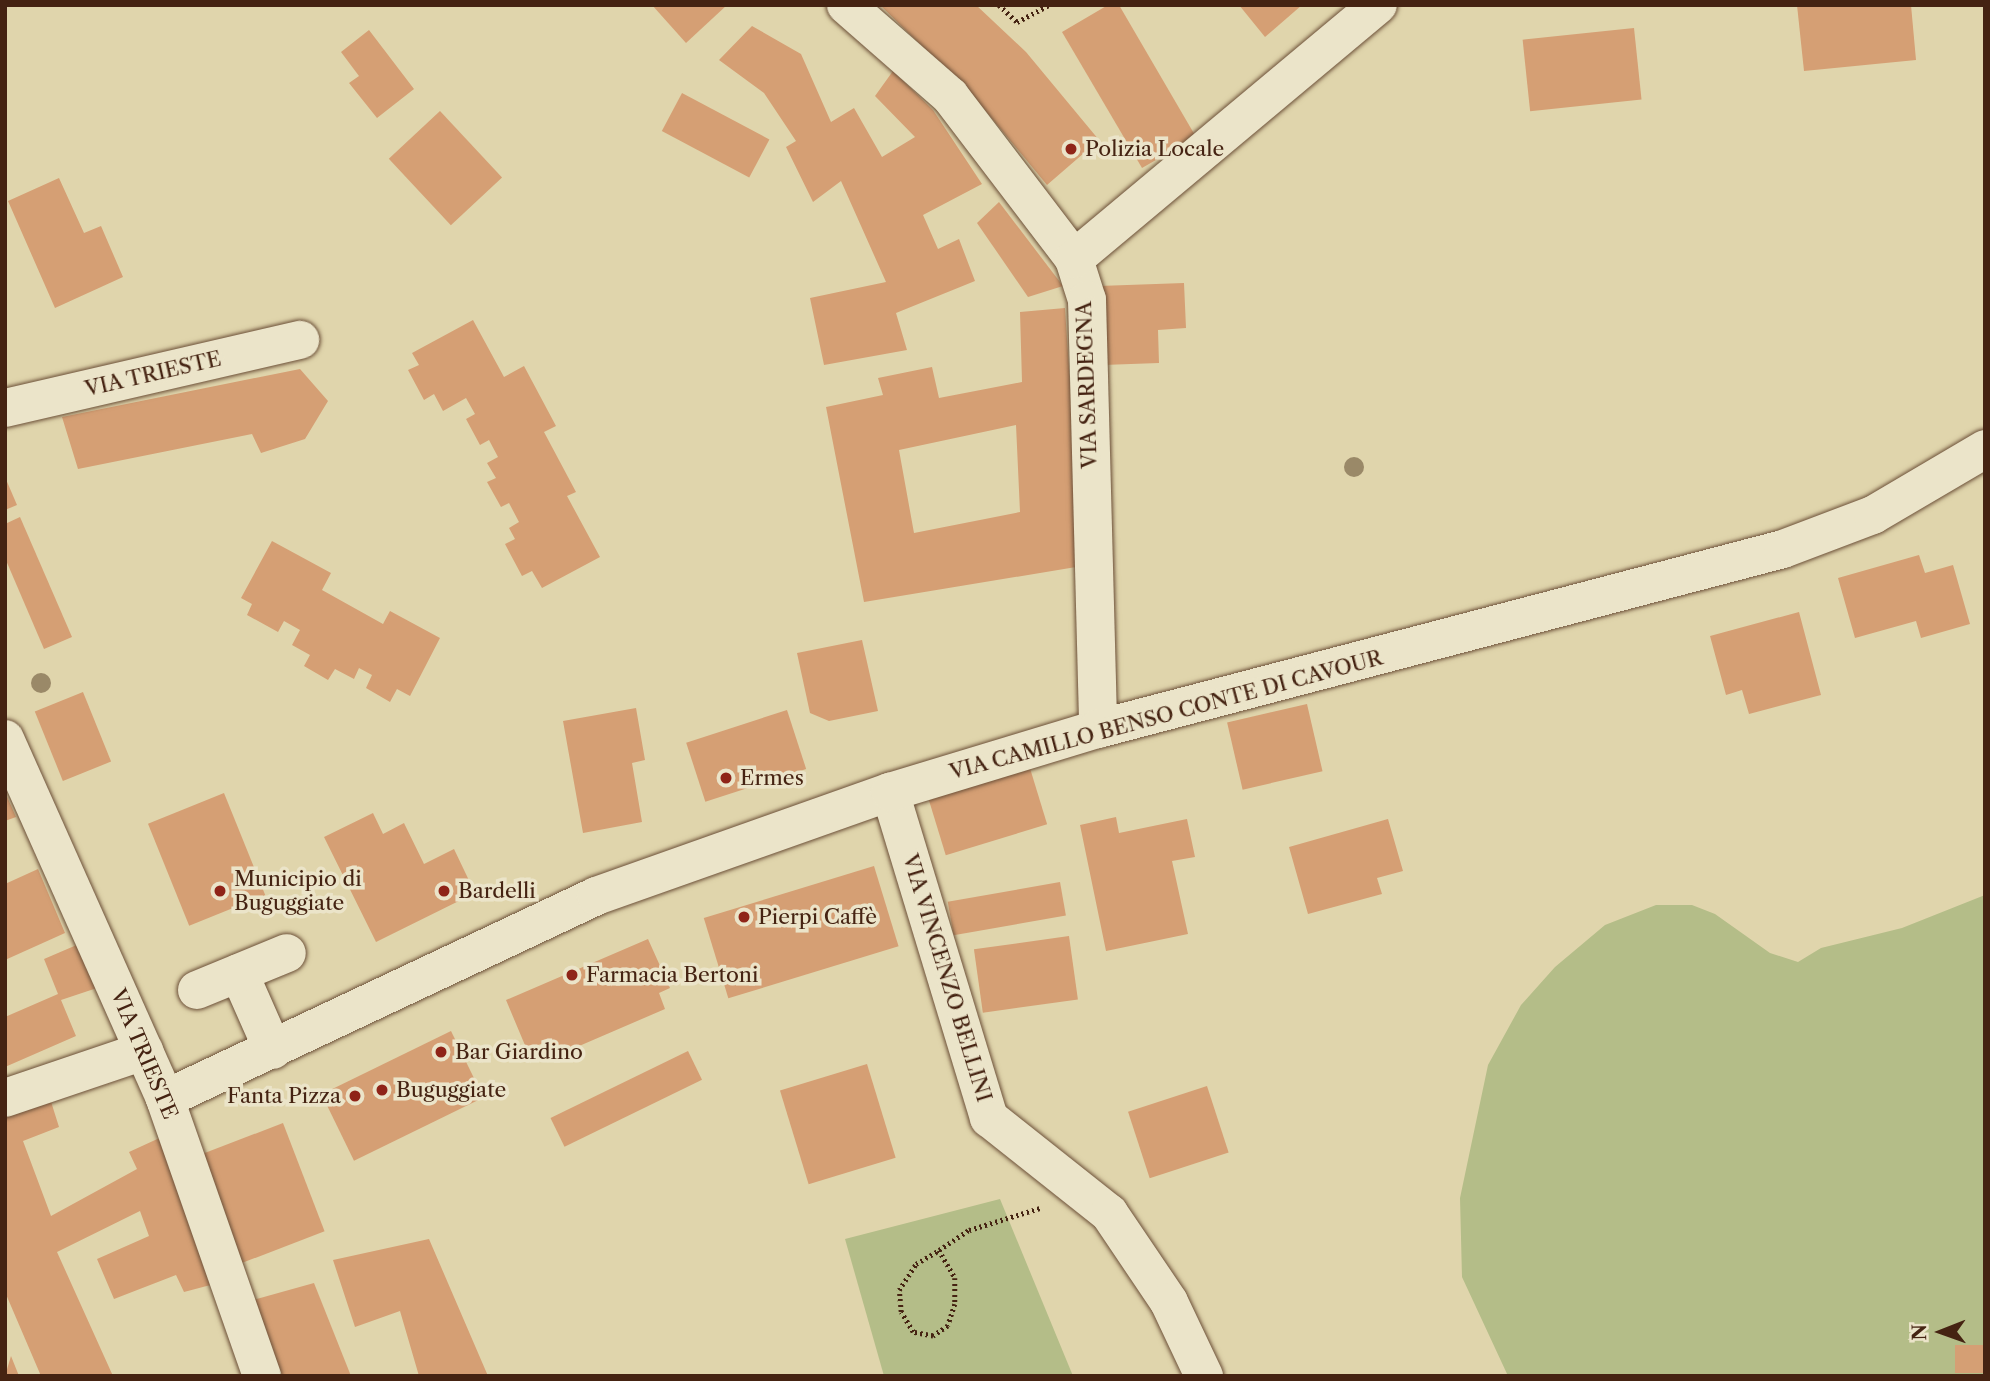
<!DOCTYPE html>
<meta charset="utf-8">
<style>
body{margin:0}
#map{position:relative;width:1990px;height:1381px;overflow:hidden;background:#e0d5ac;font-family:"Libre Caslon Text",serif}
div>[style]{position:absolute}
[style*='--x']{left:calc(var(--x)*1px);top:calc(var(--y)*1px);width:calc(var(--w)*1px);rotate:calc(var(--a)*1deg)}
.green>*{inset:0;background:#b4bd88}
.building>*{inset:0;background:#d59f74;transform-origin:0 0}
.path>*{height:4.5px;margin-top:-2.25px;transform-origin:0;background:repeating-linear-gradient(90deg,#452312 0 2px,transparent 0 5.5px)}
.roads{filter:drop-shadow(0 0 2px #6c5038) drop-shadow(0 0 2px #6c5038)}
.street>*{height:38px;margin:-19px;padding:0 19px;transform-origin:19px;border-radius:19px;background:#ebe4c9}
.trees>*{width:20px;height:20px;margin:-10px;border-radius:50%;background:#9a8968}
.dots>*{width:19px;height:19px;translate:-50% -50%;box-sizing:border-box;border:4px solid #ebe4c9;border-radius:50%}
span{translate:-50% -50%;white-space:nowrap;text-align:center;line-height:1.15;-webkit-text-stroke:7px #ebe4c9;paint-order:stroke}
.poi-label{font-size:21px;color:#452312}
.left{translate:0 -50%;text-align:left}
.right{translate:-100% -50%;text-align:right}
.street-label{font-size:21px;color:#452312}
.frame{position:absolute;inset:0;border:7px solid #452312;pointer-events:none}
.north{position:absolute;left:1906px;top:1297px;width:70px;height:70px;-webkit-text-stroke:5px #ebe4c9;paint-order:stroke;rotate:269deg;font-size:19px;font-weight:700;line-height:28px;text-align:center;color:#452312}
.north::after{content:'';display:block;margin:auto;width:24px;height:32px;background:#452312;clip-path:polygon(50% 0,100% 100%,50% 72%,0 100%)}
</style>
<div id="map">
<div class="green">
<div style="clip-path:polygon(1985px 895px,1985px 1376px,1508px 1376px,1462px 1277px,1460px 1198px,1488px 1065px,1521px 1005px,1555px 967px,1605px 925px,1656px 905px,1692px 905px,1715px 914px,1770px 953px,1798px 962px,1821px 948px,1902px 928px)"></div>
<div style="clip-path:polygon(1000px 1199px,1073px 1376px,884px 1376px,845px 1239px)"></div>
</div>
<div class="building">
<div style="clip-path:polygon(652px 5px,727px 5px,686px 43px)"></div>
<div style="clip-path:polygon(880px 5px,976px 5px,1026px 52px,1099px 140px,1047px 185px,975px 98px)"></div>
<div style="clip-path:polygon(1108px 5px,1119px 5px,1196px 137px,1142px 168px,1062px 32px)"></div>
<div style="clip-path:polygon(1239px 5px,1302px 5px,1265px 37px)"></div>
<div style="clip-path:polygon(1797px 5px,1911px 5px,1916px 60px,1804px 71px)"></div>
<div style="clip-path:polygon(752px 26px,801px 54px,831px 122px,854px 108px,882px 157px,915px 137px,875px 96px,893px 71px,933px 110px,982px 184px,923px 215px,938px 249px,959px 239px,975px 281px,896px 313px,907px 350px,824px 365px,810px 298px,886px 282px,841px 181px,813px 202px,786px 147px,796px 141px,764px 93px,719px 60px)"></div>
<div style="left:1634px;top:28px;width:72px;height:112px;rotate:84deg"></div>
<div style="clip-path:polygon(369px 30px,414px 89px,377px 118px,349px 83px,359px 76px,341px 52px)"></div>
<div style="left:682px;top:93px;width:99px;height:43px;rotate:28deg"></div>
<div style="left:440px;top:111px;width:91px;height:70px;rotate:47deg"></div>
<div style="clip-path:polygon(59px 178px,84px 233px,101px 226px,123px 277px,55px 308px,8px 201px)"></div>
<div style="clip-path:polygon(999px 202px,1063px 286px,1028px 297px,977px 223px)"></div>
<div style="clip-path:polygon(1184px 283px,1186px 328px,1158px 330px,1159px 363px,1103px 365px,1099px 286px)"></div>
<div style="clip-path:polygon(evenodd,1065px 308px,1082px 566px,864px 602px,826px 407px,883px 395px,878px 378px,932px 367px,939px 398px,1022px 382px,1020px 312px,1065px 308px,1016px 425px,1020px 512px,914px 533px,899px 450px,1016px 425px)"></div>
<div style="clip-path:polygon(473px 320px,504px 377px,524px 366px,556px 426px,544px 432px,576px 492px,567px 496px,600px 557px,542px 588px,532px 571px,522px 576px,505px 544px,515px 539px,509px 528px,519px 522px,509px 503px,501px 507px,487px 482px,496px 478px,487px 463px,498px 457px,489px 440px,480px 445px,466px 419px,475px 414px,466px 398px,443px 411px,434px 394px,424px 400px,408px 370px,419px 365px,412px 353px)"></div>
<div style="clip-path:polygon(300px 369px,328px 401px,305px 439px,261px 453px,252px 434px,78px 469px,62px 417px)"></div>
<div style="clip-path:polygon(5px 477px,17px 505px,5px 510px)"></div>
<div style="clip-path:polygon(20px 517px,72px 637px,44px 649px,5px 558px,5px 524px)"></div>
<div style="clip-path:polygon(272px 541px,331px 573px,322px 590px,383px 624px,390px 611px,440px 638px,410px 696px,397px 689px,390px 702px,366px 688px,372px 675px,359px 668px,354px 679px,335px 669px,328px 680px,304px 666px,310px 655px,292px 645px,300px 630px,284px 621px,278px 632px,247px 615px,252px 604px,241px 598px)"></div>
<div style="clip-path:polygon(1919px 555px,1925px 573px,1953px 565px,1970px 624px,1921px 638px,1916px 621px,1855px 638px,1838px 578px)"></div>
<div style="clip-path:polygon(1799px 612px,1821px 695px,1749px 714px,1742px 690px,1726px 695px,1710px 636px)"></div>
<div style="clip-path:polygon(862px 640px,878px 711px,829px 721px,810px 713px,797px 653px)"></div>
<div style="left:83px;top:692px;width:75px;height:52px;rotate:68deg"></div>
<div style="left:1307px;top:704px;width:69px;height:82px;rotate:77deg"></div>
<div style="clip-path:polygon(636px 708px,645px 760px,632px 763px,642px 822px,583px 833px,563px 721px)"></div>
<div style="left:787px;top:710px;width:62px;height:106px;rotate:72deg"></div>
<div style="left:1029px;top:765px;width:62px;height:106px;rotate:73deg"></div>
<div style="clip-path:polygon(5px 792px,16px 817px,5px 821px)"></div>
<div style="left:224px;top:793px;width:110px;height:82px;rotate:68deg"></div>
<div style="clip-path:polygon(373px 813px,383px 834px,404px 823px,424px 864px,454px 849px,475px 893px,376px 942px,324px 837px)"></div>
<div style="clip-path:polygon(1116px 817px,1119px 833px,1187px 819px,1195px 857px,1172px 861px,1188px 934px,1106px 951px,1080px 825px)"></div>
<div style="clip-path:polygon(1388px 819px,1403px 871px,1377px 878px,1382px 894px,1308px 914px,1289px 847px)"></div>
<div style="left:874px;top:866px;width:84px;height:178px;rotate:73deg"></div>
<div style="clip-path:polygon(38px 869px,65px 933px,5px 960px,5px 884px)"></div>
<div style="left:1060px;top:882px;width:34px;height:114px;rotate:80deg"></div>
<div style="left:1069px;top:936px;width:64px;height:96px;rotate:82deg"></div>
<div style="clip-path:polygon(648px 939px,670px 988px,659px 993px,665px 1009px,549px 1059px,543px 1043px,527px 1050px,506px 1000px)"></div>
<div style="clip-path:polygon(79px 944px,97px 988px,61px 1000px,76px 1036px,5px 1067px,5px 1017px,58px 994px,44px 959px)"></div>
<div style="left:451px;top:1031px;width:74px;height:144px;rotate:64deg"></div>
<div style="left:688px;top:1051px;width:32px;height:153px;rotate:64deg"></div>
<div style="left:867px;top:1064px;width:98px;height:91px;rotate:73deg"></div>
<div style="left:1207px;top:1086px;width:70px;height:83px;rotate:72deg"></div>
<div style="clip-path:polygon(48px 1092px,59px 1127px,23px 1141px,51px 1216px,137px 1169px,129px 1152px,166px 1135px,218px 1283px,184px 1292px,176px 1275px,114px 1299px,97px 1259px,149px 1236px,140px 1211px,57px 1252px,113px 1376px,41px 1376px,5px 1292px,5px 1105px)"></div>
<div style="left:283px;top:1123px;width:116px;height:88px;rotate:69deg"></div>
<div style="clip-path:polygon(429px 1239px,488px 1376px,419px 1376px,400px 1311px,355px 1327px,333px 1260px)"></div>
<div style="clip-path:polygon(314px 1283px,351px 1376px,282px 1376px,253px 1300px)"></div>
<div style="left:1985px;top:1345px;width:28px;height:30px;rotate:90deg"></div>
<div style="clip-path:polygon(11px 1356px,19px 1376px,5px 1376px)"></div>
</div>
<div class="path">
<div style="--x:999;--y:5;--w:25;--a:43"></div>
<div style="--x:1017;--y:22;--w:36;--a:-28"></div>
<div style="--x:939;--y:1250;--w:32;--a:60"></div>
<div style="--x:955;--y:1278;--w:26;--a:90"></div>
<div style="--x:955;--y:1304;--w:23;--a:108"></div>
<div style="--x:948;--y:1326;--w:18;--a:146"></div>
<div style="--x:933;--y:1336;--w:20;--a:-169"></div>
<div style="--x:913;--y:1332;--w:23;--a:-121"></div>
<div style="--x:901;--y:1312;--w:22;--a:-95"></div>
<div style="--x:899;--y:1290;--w:31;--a:-57"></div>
<div style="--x:916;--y:1264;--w:27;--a:-31"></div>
<div style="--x:939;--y:1250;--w:36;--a:-34"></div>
<div style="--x:969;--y:1230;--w:74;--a:-17.2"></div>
</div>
<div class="roads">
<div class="street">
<div style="--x:846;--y:5;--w:138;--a:41.2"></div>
<div style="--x:950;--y:96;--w:205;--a:52.7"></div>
<div style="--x:1074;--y:259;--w:43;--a:72.4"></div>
<div style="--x:1087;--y:300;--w:429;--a:88.5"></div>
<div style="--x:1074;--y:259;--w:396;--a:-39.9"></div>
<div style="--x:5;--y:408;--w:303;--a:-13"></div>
<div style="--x:5;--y:739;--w:394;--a:66"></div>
<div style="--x:165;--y:1099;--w:293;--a:70.7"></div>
<div style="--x:890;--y:792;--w:341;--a:73.1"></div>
<div style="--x:989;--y:1118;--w:153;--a:38.4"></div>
<div style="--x:1109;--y:1213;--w:107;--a:56"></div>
<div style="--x:1169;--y:1302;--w:82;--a:64.7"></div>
<div style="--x:239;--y:973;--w:84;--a:66.2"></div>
<div style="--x:197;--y:990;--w:97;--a:-22.3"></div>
<div style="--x:5;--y:1098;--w:147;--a:-18.7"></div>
<div style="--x:165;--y:1099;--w:476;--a:-25.2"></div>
<div style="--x:596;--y:896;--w:312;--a:-19.5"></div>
<div style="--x:890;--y:792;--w:217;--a:-16.9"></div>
<div style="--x:1098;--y:729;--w:708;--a:-14.72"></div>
<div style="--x:1783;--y:549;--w:96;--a:-20.7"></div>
<div style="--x:1873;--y:515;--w:130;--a:-30.5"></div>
</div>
</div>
<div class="trees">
<div style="left:1354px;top:467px"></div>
<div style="left:41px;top:683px"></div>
</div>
<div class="dots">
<div style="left:1071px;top:149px;background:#8f2418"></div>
<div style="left:726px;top:778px;background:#8f2418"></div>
<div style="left:220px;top:891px;background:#8f2418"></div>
<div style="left:444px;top:891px;background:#8f2418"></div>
<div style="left:744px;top:917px;background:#8f2418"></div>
<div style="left:572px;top:975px;background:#8f2418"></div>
<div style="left:441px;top:1052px;background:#8f2418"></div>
<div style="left:382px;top:1090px;background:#8f2418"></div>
<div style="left:355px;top:1096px;background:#8f2418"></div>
</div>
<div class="poi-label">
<span class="left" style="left:1085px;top:149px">Polizia Locale</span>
<span class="left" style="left:740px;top:778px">Ermes</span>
<span class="left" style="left:234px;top:891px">Municipio di<br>Buguggiate</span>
<span class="left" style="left:458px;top:891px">Bardelli</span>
<span class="left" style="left:758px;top:917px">Pierpi Caffè</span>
<span class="left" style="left:586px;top:975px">Farmacia Bertoni</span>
<span class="left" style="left:455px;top:1052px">Bar Giardino</span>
<span class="left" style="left:396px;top:1090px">Buguggiate</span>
<span class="right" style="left:341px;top:1096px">Fanta Pizza</span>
</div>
<div class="street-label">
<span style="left:153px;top:374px;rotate:-13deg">VIA TRIESTE</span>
<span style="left:1087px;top:385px;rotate:-92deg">VIA SARDEGNA</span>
<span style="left:1166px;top:715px;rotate:-15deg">VIA CAMILLO BENSO CONTE DI CAVOUR</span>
<span style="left:947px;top:978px;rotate:73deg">VIA VINCENZO BELLINI</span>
<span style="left:144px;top:1054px;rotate:67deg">VIA TRIESTE</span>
</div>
<div class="frame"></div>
<div class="north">N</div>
</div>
